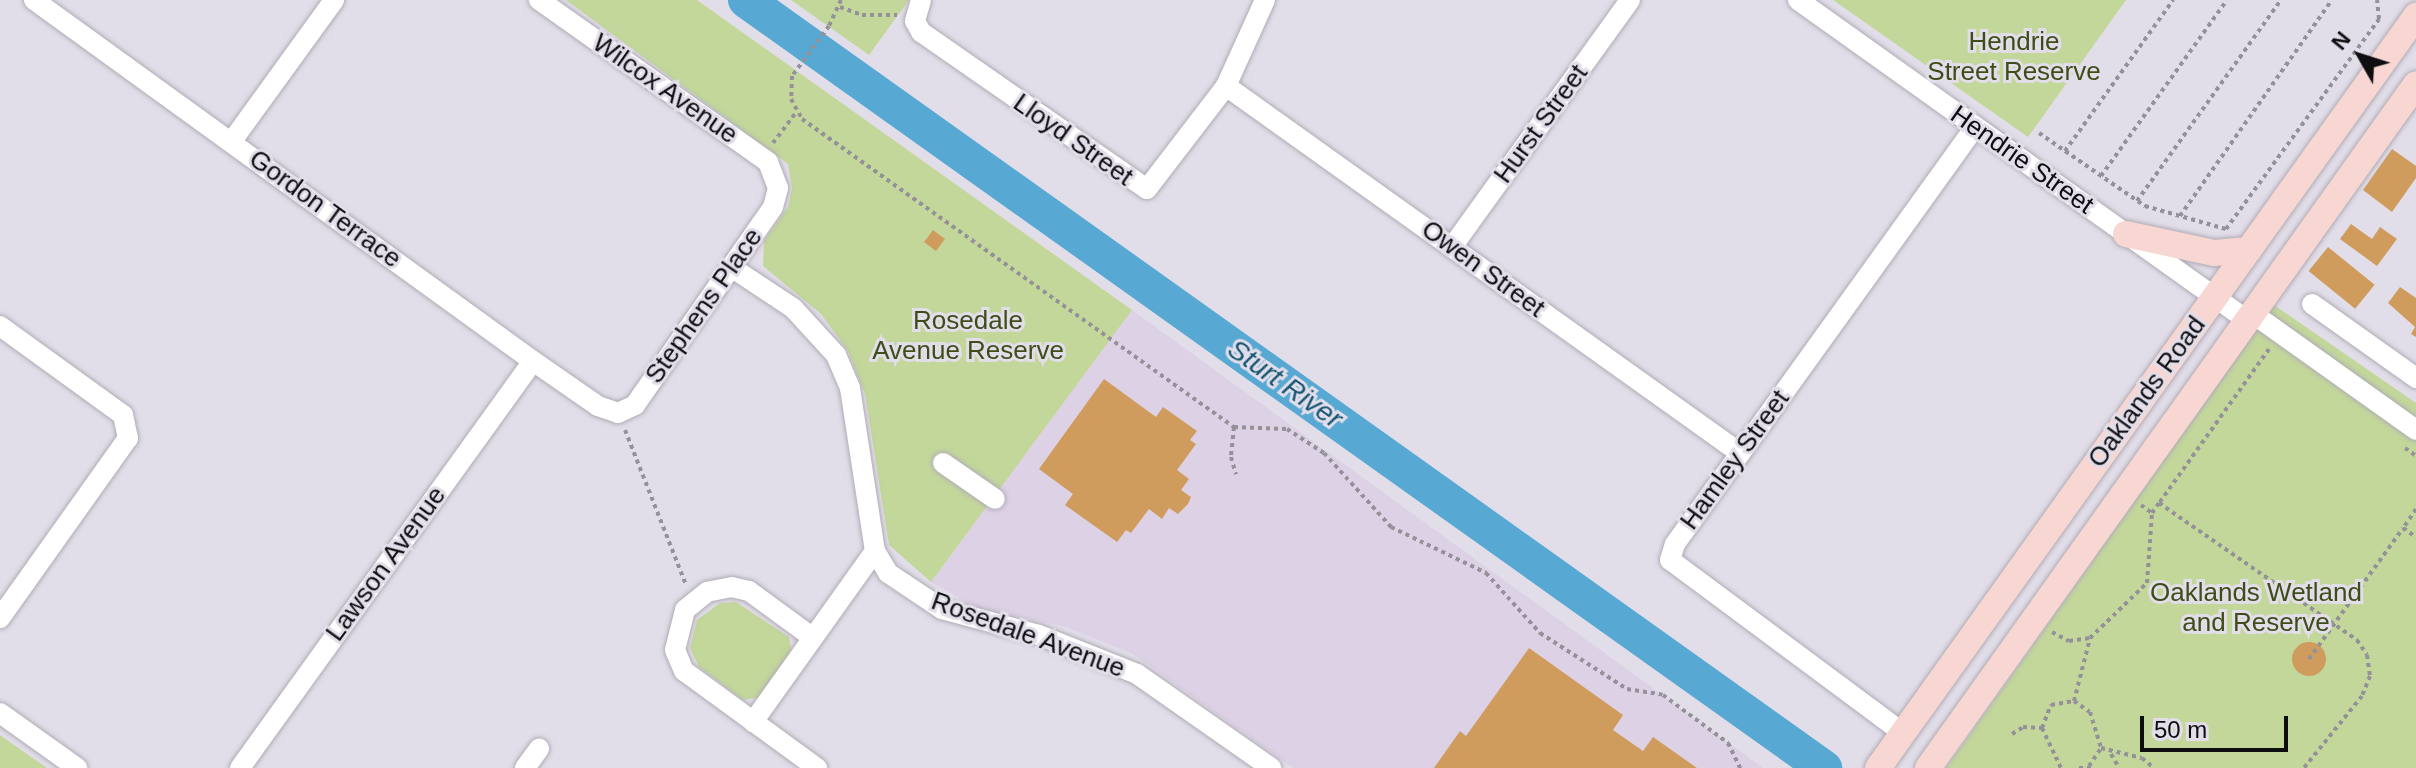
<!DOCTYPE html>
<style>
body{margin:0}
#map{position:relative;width:2416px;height:768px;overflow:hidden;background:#e2dee9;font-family:Arial,sans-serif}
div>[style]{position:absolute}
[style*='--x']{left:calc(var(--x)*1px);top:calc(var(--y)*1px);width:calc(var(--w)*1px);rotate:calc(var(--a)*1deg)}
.industrial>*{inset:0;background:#ddd1e5}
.green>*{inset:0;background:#c3d79b}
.river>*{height:36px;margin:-18px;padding:0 18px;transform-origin:18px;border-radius:18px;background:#57a9d3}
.building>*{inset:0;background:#cf9c5d;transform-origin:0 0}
.round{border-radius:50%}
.path>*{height:4px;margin-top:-2px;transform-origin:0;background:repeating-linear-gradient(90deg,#949199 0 4px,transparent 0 8px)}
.roads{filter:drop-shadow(0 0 2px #b0acb6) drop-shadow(0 0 2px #b0acb6)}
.minor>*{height:20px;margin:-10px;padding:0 10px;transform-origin:10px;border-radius:10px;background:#fff}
.major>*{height:26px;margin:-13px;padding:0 13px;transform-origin:13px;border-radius:13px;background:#f8d6d1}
span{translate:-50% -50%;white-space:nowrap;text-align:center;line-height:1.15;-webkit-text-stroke:6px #e2dee9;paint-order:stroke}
.park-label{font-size:26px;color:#3e4d18}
.street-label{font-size:26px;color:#0e0d10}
.water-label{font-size:28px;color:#165673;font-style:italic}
.north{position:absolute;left:2320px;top:16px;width:80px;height:80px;-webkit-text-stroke:6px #e2dee9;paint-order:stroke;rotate:309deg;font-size:22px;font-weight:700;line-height:32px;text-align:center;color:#0e0d10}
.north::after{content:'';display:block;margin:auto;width:28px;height:36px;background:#0e0d10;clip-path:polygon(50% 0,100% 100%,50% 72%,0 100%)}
.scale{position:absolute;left:2140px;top:716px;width:148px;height:36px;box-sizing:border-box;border:4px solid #0e0d10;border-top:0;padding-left:10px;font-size:24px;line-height:28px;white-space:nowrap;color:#0e0d10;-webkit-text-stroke:6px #e2dee9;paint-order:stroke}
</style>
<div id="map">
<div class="industrial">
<div style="clip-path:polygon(1132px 310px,1763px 768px,1293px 768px,1133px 654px,1066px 627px,978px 608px,931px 582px)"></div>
</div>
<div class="green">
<div style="clip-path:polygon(566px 0,697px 0,1132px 310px,931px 582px,889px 545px,865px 394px,848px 351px,821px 314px,763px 266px,764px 241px,788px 207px,792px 188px,788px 164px)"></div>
<div style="clip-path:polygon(791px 0,909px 0,869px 55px)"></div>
<div style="clip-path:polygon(1833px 0,2126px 0,2028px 137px)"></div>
<div style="clip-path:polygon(2274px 305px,2416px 403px,2416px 768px,1946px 768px)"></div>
<div style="clip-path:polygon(736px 602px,789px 637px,792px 655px,762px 697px,743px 700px,699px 667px,690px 648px,697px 620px,720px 603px)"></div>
<div style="clip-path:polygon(0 735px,47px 768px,0 768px)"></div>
</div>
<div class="river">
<div style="--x:746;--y:0;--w:1324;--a:35.47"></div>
</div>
<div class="building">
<div style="clip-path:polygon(2392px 149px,2416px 166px,2416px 178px,2392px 212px,2363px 190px)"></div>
<div style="clip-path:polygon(2351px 224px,2372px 239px,2380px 227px,2397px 239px,2377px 266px,2340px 239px)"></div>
<div style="left:933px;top:230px;width:15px;height:15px;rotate:37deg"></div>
<div style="left:2328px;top:247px;width:60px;height:31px;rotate:39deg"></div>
<div style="clip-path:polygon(2400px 287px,2416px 298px,2416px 337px,2411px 334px,2415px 327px,2388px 303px)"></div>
<div style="clip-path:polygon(1104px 379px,1156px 417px,1163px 407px,1197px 431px,1190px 440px,1196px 444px,1177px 470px,1189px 479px,1181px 490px,1191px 497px,1188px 504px,1178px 514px,1169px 508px,1162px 519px,1149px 509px,1131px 533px,1126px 530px,1117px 542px,1065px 505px,1073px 494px,1039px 469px)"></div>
<div class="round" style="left:2292px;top:642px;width:34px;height:34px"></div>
<div style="clip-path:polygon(1529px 648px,1623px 715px,1613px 730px,1643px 751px,1653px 737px,1697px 768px,1434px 768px,1460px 731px,1466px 736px)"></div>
</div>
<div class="path">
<div style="--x:841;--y:0;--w:29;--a:115"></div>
<div style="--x:829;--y:26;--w:62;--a:126.5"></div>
<div style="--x:792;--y:76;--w:23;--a:92"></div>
<div style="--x:791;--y:99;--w:23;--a:61"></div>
<div style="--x:802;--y:119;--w:531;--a:35.49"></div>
<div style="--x:1234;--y:427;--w:53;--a:2.2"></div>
<div style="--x:1287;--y:429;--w:44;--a:33"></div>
<div style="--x:1324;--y:453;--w:100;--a:47.8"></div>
<div style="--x:1391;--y:527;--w:106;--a:25.8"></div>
<div style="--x:1486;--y:573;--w:81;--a:48"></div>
<div style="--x:1540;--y:633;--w:103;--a:32.8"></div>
<div style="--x:1627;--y:689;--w:36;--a:9"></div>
<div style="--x:1663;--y:695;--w:81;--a:36.4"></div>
<div style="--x:1728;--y:743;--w:28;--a:64"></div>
<div style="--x:840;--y:7;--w:23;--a:20"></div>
<div style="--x:862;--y:15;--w:35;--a:0"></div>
<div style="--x:2039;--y:133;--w:129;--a:34.6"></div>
<div style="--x:2145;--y:206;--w:84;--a:15.9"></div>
<div style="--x:2226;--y:229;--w:260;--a:-53.9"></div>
<div style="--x:2379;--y:19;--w:19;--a:-96"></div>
<div style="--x:773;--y:143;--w:39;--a:-53"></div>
<div style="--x:2065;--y:151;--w:186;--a:-54.4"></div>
<div style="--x:2101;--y:176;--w:216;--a:-54.4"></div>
<div style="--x:2137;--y:201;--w:247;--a:-54.4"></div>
<div style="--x:2180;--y:216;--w:264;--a:-54.9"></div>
<div style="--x:2269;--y:349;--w:189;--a:125.5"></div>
<div style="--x:2159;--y:503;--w:241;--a:34.7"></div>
<div style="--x:2357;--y:640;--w:18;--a:56"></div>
<div style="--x:2367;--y:655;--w:21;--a:82"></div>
<div style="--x:2370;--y:676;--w:22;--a:112"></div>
<div style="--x:2362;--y:696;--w:92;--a:128.9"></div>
<div style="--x:1234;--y:427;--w:30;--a:96"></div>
<div style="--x:1231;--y:457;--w:18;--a:74"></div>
<div style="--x:625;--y:430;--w:167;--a:68.5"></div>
<div style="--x:2405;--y:448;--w:14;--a:36"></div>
<div style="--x:2141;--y:505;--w:14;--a:36"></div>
<div style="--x:2152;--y:513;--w:12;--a:-55"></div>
<div style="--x:2416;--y:509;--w:23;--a:124"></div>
<div style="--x:2403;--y:528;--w:16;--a:35"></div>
<div style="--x:2052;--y:632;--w:19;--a:28"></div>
<div style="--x:2069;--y:641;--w:21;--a:-8"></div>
<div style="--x:2309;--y:659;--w:161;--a:-54.3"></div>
<div style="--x:2074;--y:701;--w:65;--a:-75.7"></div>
<div style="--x:2090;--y:638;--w:79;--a:-44"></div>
<div style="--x:2147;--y:583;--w:70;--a:-85.9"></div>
<div style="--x:2042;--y:728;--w:44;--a:64.6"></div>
<div style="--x:2012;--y:734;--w:13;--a:-32"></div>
<div style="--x:2023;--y:727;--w:19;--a:3"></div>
<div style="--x:2042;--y:728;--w:25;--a:-69"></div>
<div style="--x:2051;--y:705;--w:23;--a:-10"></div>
<div style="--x:2074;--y:701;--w:19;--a:35"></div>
<div style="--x:2090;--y:712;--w:38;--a:73"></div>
<div style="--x:2101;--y:748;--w:42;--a:13.7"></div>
<div style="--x:2142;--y:758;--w:16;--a:40"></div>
<div style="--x:2111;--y:754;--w:16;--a:60"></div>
<div style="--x:2089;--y:766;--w:22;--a:-56"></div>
<div style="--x:2079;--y:768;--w:13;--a:0"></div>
</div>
<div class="roads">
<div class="minor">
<div style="--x:34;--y:0;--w:616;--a:35.88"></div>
<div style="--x:533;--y:361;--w:79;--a:34.7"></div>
<div style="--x:598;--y:406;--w:21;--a:19"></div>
<div style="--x:618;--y:413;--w:19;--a:-25"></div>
<div style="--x:635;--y:405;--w:241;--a:-55.1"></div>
<div style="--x:773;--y:207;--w:20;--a:-75"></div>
<div style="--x:778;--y:188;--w:28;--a:-111"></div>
<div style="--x:768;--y:162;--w:281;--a:-144.7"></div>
<div style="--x:921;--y:0;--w:22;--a:106"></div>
<div style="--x:915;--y:21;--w:13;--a:61"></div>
<div style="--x:921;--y:32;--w:275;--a:34.8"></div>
<div style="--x:1147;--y:189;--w:130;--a:-52.5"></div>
<div style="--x:1226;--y:86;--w:94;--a:-65.6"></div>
<div style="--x:1798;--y:0;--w:551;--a:35.48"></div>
<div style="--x:1226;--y:86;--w:632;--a:35.53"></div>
<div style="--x:232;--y:141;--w:174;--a:-54.1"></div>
<div style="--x:1452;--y:247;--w:304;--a:-54.2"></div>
<div style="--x:731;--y:267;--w:74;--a:33.5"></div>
<div style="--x:793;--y:308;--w:64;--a:47.5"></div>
<div style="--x:836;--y:355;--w:36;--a:67"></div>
<div style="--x:850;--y:388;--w:165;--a:81.3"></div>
<div style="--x:875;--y:551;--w:26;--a:59"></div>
<div style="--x:888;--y:573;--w:65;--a:33.7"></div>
<div style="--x:942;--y:609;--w:100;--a:15"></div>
<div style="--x:1039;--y:635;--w:105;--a:21.7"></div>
<div style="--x:1137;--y:674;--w:164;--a:35"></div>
<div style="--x:2312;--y:304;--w:128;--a:35.4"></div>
<div style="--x:2252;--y:313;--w:201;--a:35.5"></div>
<div style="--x:0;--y:326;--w:152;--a:35.9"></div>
<div style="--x:123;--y:415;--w:24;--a:78"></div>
<div style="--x:128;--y:438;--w:221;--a:125.4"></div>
<div style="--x:943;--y:463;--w:63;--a:34.7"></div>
<div style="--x:812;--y:637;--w:78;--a:-143.9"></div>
<div style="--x:749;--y:591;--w:17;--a:-167"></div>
<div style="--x:732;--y:587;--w:25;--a:169"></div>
<div style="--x:707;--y:592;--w:28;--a:141"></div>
<div style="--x:685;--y:610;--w:41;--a:104"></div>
<div style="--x:675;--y:650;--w:23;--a:67"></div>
<div style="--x:684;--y:671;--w:165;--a:36.1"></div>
<div style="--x:0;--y:713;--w:95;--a:35.5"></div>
<div style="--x:753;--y:722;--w:210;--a:-54.5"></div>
<div style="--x:1903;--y:733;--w:290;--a:-143.4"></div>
<div style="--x:1670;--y:560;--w:17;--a:-73"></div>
<div style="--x:1675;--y:544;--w:514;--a:-54.27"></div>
<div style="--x:240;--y:768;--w:501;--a:-54.25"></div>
<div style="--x:525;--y:768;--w:24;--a:-54"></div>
</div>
<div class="major">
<div style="--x:2126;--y:234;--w:90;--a:12.2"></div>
<div style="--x:2214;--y:253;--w:35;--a:-5"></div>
<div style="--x:1878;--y:768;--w:925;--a:-54.42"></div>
<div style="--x:1928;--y:768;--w:840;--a:-54.49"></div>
</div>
</div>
<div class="park-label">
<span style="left:2014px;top:57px">Hendrie<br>Street Reserve</span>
<span style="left:968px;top:336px">Rosedale<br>Avenue Reserve</span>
<span style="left:2256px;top:608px">Oaklands Wetland<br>and Reserve</span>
</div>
<div class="street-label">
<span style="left:665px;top:89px;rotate:35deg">Wilcox Avenue</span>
<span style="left:1541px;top:124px;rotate:-54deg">Hurst Street</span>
<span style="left:1073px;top:140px;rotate:35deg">Lloyd Street</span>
<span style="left:2022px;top:160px;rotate:35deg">Hendrie Street</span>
<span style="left:325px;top:209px;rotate:36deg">Gordon Terrace</span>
<span style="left:1483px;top:269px;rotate:36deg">Owen Street</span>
<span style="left:704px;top:306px;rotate:-55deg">Stephens Place</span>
<span style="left:2147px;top:392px;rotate:-54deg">Oaklands Road</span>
<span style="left:1735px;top:460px;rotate:-54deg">Hamley Street</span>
<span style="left:386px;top:564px;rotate:-54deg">Lawson Avenue</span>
<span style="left:1028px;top:635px;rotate:20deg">Rosedale Avenue</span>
</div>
<div class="water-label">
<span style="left:1285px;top:384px;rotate:35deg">Sturt River</span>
</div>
<div class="north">N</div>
<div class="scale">50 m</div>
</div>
